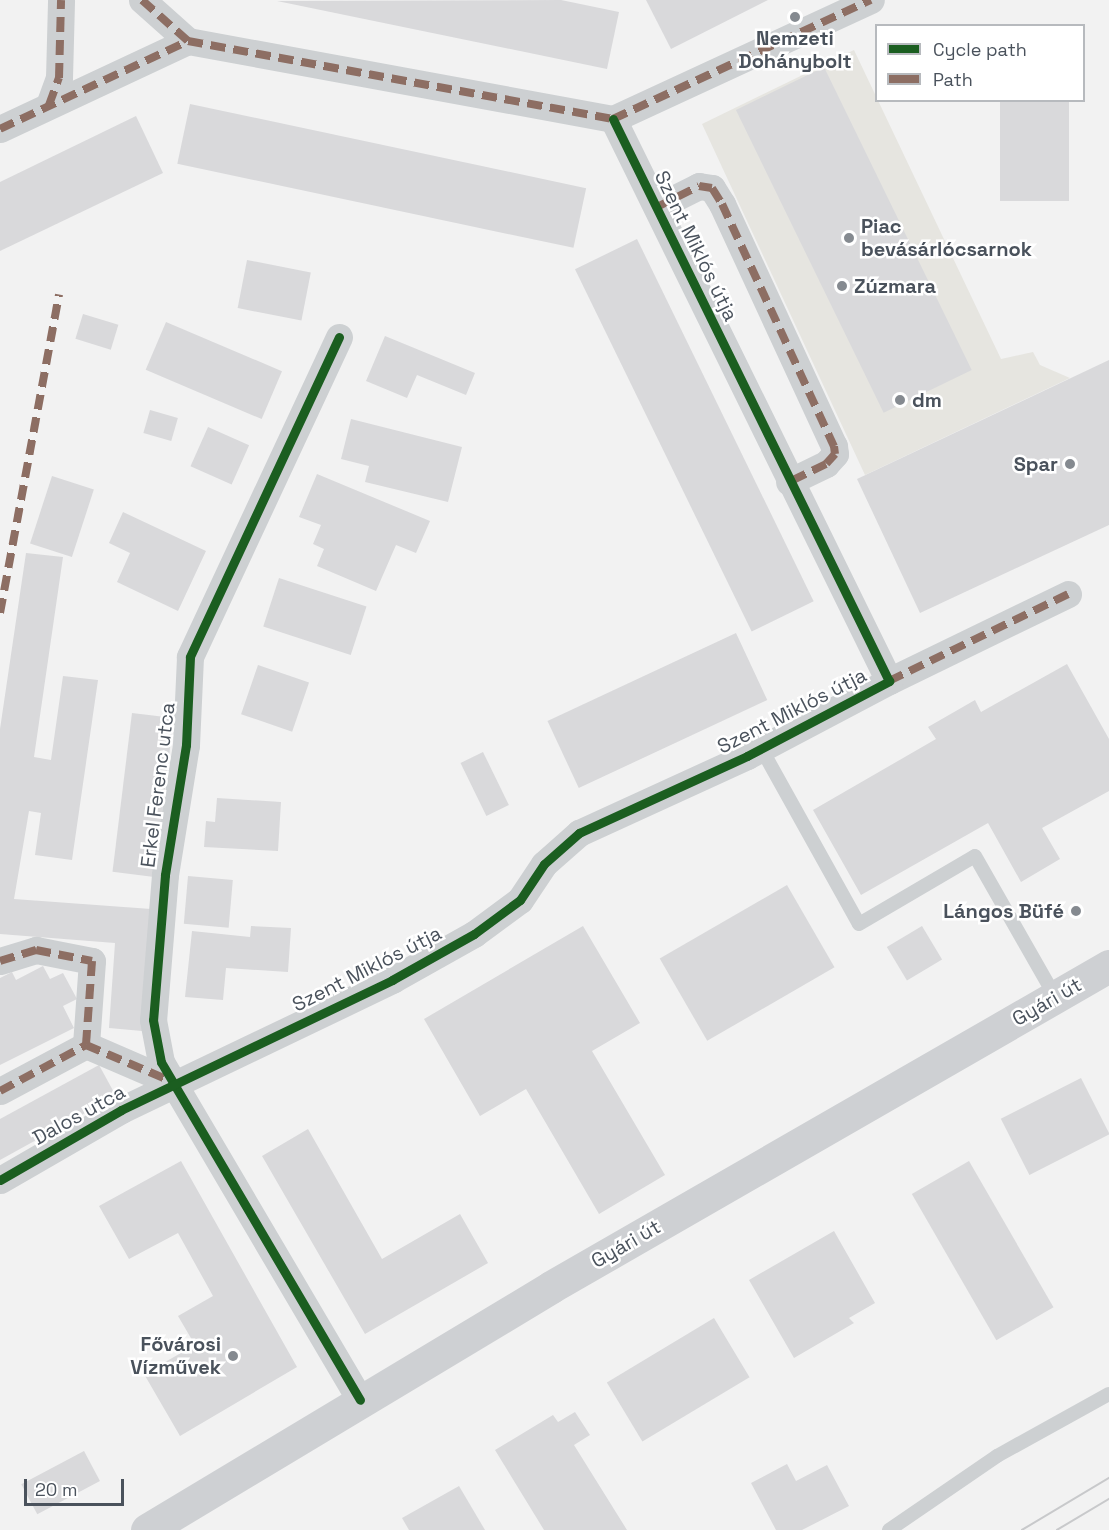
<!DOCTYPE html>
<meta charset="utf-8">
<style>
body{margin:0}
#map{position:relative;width:1109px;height:1530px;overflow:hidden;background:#f2f2f2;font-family:"Space Grotesk",sans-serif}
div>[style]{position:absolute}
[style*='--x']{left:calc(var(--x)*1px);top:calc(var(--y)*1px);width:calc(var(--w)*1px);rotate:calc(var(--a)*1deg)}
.commercial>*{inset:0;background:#e6e5e0}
.building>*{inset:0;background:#d9d9db;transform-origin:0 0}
.lane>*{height:14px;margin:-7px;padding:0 7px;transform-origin:7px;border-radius:7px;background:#cdd0d2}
.street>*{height:27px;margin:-13.5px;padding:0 13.5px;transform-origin:13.5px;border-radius:13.5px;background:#cdd0d2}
.secondary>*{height:33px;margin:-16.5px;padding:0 16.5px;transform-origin:16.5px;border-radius:16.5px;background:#ced0d3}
.tram>*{height:1.5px;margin:-0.75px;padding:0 0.75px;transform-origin:0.75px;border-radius:0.75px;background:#c8c9cb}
.quiet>*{height:8px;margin-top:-4px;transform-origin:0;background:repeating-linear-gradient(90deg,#8d6e63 0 15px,transparent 0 23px)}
.cycleway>*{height:9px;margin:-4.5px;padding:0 4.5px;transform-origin:4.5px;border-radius:4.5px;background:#1b5e20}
.dots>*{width:16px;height:16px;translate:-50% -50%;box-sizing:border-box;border:3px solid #fff;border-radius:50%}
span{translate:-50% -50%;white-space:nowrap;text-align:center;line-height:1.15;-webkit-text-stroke:5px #fff;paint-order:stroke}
.poi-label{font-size:20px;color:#4a525c;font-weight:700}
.left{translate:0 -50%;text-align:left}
.right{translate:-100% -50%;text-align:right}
.street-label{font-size:20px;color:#4a525c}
.legend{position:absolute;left:875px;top:24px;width:210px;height:78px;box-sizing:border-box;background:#fff;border:2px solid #b7babe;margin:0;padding:8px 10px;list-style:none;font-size:18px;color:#4a525c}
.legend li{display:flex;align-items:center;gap:12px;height:30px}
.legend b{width:30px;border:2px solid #b7babe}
.scale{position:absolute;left:24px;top:1479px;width:100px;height:27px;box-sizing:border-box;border:3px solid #4a525c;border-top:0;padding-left:8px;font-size:18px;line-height:21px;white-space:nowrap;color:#4a525c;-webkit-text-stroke:4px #fff;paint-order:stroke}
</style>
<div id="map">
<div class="commercial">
<div style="clip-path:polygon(854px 50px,1001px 359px,1033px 352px,1040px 365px,1070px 378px,865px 475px,702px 124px)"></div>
</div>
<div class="building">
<div style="clip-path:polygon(561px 0,619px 12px,607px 69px,277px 1px)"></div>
<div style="clip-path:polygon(646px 0,768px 0,671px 49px)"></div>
<div style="left:824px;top:67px;width:337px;height:98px;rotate:64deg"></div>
<div style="left:1000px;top:100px;width:69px;height:101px"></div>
<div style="left:190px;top:104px;width:405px;height:61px;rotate:12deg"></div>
<div style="clip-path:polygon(136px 116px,163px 173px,0 251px,0 182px)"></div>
<div style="left:637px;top:239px;width:403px;height:69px;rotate:64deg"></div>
<div style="left:247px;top:260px;width:65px;height:49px;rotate:11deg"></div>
<div style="left:83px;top:314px;width:37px;height:26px;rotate:17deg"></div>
<div style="left:166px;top:322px;width:126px;height:52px;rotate:23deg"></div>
<div style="clip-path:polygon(385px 336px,475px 373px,466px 395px,417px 375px,407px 398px,366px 381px)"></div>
<div style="clip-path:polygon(1109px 360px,1109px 525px,920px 613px,857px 479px)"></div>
<div style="left:150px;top:410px;width:29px;height:24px;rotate:16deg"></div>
<div style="clip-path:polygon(351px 419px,462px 447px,448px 502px,365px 482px,369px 466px,341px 459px)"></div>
<div style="left:208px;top:427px;width:45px;height:43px;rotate:24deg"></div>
<div style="clip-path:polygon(317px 474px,430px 521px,416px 553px,396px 545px,376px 591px,317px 566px,324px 549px,313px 544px,321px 525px,299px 517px)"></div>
<div style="left:52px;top:476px;width:44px;height:71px;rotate:18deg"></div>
<div style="clip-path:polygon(123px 512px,206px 551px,178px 611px,117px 582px,130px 553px,109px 543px)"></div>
<div style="clip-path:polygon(26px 553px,63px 557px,34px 757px,51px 760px,63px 676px,98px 680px,72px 860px,35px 855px,41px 813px,29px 811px,14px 899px,151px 909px,142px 1031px,109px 1028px,115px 943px,0 934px,0 729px)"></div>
<div style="left:279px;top:578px;width:92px;height:51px;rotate:18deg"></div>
<div style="left:736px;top:633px;width:74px;height:208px;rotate:65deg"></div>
<div style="clip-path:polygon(1067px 664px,1109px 739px,1109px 791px,1042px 828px,1060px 859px,1021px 882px,988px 823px,861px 895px,813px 810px,936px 739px,928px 727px,975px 700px,981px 712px)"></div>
<div style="left:258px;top:665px;width:54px;height:52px;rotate:19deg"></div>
<div style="left:132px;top:713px;width:42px;height:160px;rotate:7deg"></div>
<div style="left:483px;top:752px;width:59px;height:25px;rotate:64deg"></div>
<div style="clip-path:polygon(217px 798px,281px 802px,278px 851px,204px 847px,206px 821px,215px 822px)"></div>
<div style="left:188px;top:876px;width:45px;height:48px;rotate:5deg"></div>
<div style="left:787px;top:885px;width:95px;height:147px;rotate:60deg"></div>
<div style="clip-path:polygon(251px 926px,291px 928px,288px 972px,226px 968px,223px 1000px,185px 997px,192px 931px,250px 937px)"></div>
<div style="clip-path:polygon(583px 926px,640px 1023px,592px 1051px,665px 1175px,599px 1214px,526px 1089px,480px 1116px,424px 1019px)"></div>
<div style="left:922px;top:926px;width:39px;height:41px;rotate:59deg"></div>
<div style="clip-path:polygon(43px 966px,50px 979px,63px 973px,77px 999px,63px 1006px,74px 1028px,0 1065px,0 978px,12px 972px,16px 980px)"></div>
<div style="clip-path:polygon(99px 1065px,116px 1096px,0 1160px,0 1119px)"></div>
<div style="left:1081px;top:1078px;width:63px;height:90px;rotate:63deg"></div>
<div style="clip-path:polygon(308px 1129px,382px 1259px,460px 1214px,488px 1263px,365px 1334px,262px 1156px)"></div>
<div style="clip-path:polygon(181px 1161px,297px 1367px,180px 1436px,144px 1374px,195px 1345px,178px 1316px,213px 1296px,178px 1233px,129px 1259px,99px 1206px)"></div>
<div style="left:969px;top:1161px;width:169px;height:66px;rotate:60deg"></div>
<div style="clip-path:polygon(834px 1231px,875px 1303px,849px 1318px,854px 1323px,794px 1358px,749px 1280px)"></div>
<div style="left:714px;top:1318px;width:69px;height:125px;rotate:59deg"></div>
<div style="clip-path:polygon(575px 1412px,590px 1435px,574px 1445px,627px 1530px,544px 1530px,495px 1450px,553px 1415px,558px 1422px)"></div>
<div style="left:84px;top:1451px;width:34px;height:71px;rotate:62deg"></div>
<div style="clip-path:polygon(787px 1464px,796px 1481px,827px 1465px,849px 1506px,802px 1530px,776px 1530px,751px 1483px)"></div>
<div style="clip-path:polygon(459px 1486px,485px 1530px,409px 1530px,402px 1518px)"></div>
</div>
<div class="lane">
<div style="--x:761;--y:748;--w:201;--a:60.9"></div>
<div style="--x:859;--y:924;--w:134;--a:-30.4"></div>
<div style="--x:975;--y:856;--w:161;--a:60.3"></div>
<div style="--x:889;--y:1530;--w:131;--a:-34.4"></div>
<div style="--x:997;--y:1456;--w:128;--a:-29"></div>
</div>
<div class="street">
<div style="--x:142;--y:0;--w:62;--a:41.7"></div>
<div style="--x:188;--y:41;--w:432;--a:10.4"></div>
<div style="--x:613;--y:119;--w:284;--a:-24.8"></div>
<div style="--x:49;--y:105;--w:29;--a:-70"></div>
<div style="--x:59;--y:78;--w:78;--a:-88.5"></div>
<div style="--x:0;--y:129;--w:208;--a:-25.1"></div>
<div style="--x:657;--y:207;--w:47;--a:-26.6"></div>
<div style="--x:699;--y:186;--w:13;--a:9"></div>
<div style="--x:712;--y:188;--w:19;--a:58"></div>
<div style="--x:722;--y:204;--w:267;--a:65.2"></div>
<div style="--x:834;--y:446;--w:8;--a:83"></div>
<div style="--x:835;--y:454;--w:13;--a:132"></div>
<div style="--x:826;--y:464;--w:41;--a:154.1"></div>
<div style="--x:339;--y:337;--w:353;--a:115"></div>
<div style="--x:190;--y:657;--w:88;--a:92.6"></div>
<div style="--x:186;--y:745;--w:132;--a:99.2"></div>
<div style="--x:165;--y:875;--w:145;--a:94.7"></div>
<div style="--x:153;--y:1020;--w:43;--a:79.2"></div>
<div style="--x:161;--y:1062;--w:392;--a:59.5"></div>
<div style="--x:889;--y:681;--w:199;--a:-25.9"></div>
<div style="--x:0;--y:961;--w:38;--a:-17"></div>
<div style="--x:36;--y:950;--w:57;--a:11.1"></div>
<div style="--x:92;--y:961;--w:84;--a:94.1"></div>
<div style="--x:86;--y:1045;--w:98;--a:23.4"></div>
<div style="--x:0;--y:1091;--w:98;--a:-28.1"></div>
<div style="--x:0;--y:1180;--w:140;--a:-30"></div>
<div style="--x:121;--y:1110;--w:301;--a:-25.6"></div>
<div style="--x:392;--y:980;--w:94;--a:-29.3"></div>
<div style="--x:474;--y:934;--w:57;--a:-36.5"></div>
<div style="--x:520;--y:900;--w:43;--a:-56.3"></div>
<div style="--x:544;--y:864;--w:47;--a:-41.5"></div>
<div style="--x:579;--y:833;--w:185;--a:-24.6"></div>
<div style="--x:747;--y:756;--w:161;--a:-27.8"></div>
<div style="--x:889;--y:681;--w:626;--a:-116.16"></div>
</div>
<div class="secondary">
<div style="--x:147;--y:1530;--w:471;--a:-31"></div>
<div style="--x:551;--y:1287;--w:644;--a:-29.91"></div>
</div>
<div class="tram">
<div style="--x:1022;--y:1530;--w:101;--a:-30.9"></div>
<div style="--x:1057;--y:1530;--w:61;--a:-30.8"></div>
</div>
<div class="quiet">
<div style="--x:142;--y:0;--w:62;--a:41.7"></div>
<div style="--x:188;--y:41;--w:432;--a:10.4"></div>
<div style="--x:613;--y:119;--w:284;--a:-24.8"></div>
<div style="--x:49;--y:105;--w:29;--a:-70"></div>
<div style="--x:59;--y:78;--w:78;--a:-88.5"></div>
<div style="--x:0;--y:129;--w:208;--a:-25.1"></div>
<div style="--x:657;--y:207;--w:47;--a:-26.6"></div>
<div style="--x:699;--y:186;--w:13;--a:9"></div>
<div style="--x:712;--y:188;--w:19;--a:58"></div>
<div style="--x:722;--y:204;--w:267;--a:65.2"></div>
<div style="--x:834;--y:446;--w:8;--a:83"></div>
<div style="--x:835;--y:454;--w:13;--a:132"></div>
<div style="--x:826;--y:464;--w:41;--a:154.1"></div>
<div style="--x:0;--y:613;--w:324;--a:-79.5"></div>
<div style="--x:889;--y:681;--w:199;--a:-25.9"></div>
<div style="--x:0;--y:961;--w:38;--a:-17"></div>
<div style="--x:36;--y:950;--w:57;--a:11.1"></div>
<div style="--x:92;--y:961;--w:84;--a:94.1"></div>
<div style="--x:86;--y:1045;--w:92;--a:23"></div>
<div style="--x:0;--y:1091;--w:98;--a:-28.1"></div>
</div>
<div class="cycleway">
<div style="--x:339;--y:337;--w:353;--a:115"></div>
<div style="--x:190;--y:657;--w:88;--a:92.6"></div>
<div style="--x:186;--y:745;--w:132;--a:99.2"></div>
<div style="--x:165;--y:875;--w:145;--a:94.7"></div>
<div style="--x:153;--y:1020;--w:43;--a:79.2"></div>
<div style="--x:161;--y:1062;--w:392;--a:59.5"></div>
<div style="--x:0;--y:1180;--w:140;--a:-30"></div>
<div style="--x:121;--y:1110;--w:301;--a:-25.6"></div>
<div style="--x:392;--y:980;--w:94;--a:-29.3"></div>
<div style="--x:474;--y:934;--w:57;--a:-36.5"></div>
<div style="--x:520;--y:900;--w:43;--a:-56.3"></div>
<div style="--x:544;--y:864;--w:47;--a:-41.5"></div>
<div style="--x:579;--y:833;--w:185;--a:-24.6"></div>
<div style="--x:747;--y:756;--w:161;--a:-27.8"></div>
<div style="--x:889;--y:681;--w:626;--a:-116.16"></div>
</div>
<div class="dots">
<div style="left:795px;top:17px;background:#858a90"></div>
<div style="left:849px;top:238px;background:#858a90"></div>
<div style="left:842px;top:286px;background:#858a90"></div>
<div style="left:900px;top:400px;background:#858a90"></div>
<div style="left:1070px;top:464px;background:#858a90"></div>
<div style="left:1076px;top:911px;background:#858a90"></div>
<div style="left:233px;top:1356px;background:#858a90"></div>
</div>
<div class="poi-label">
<span style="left:795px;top:50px">Nemzeti<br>Dohánybolt</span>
<span class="left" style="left:861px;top:238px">Piac<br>bevásárlócsarnok</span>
<span class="left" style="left:854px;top:286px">Zúzmara</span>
<span class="left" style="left:912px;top:400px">dm</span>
<span class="right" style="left:1058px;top:464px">Spar</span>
<span class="right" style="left:1064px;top:911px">Lángos Büfé</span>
<span class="right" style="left:221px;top:1356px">Fővárosi<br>Vízművek</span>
</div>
<div class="street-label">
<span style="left:696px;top:246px;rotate:64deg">Szent Miklós útja</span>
<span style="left:792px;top:711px;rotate:-27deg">Szent Miklós útja</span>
<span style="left:158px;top:785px;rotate:-83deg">Erkel Ferenc utca</span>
<span style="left:367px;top:969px;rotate:-27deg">Szent Miklós útja</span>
<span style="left:1047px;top:1002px;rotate:-30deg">Gyári út</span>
<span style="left:79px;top:1115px;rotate:-29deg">Dalos utca</span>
<span style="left:626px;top:1244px;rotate:-30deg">Gyári út</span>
</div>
<ul class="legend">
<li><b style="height:8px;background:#1b5e20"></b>Cycle path</li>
<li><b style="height:8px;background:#8d6e63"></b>Path</li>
</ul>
<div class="scale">20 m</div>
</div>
